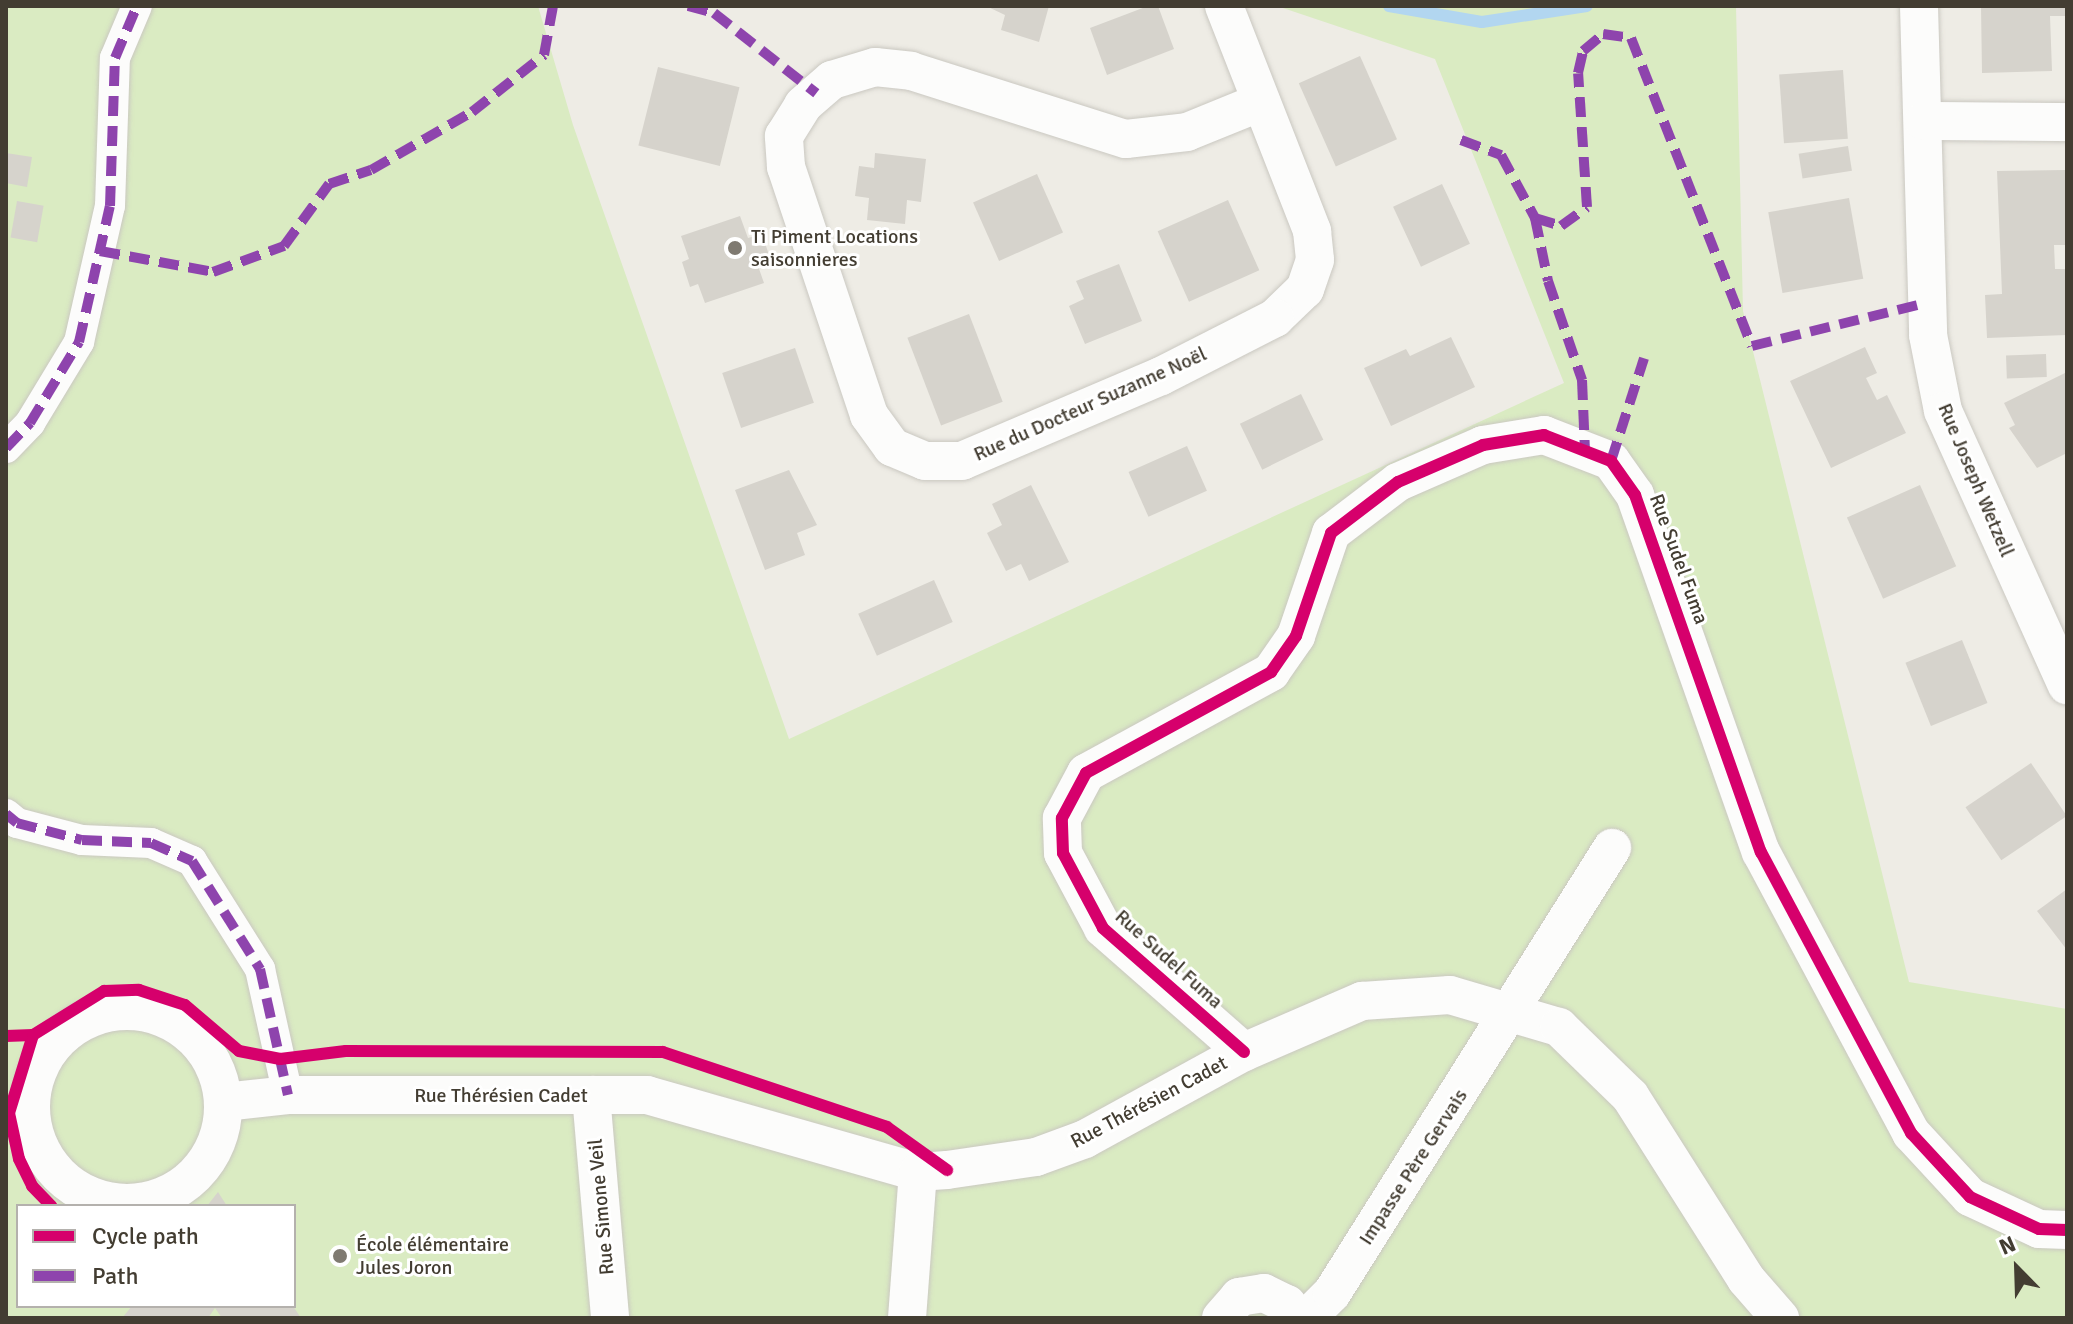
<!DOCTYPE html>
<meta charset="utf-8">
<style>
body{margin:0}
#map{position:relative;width:2073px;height:1324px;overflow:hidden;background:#eeece5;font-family:Signika,sans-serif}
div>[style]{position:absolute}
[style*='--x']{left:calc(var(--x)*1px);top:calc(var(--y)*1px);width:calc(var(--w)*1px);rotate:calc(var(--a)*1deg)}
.green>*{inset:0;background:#daebc2}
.stream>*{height:12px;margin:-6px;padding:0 6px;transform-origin:6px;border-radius:6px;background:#b2d6f0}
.building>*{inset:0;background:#d6d3cc;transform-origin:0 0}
.roads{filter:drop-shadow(0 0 2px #cac8c1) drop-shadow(0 0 2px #cac8c1)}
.pedestrian>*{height:30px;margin:-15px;padding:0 15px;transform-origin:15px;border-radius:15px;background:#fcfcfb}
.minor>*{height:38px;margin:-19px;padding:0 19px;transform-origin:19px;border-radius:19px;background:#fcfcfb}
.minor>.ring{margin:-19px;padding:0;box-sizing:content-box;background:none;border:38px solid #fcfcfb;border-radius:50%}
.quiet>*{height:10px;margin-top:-5px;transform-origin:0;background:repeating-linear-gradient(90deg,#8e44ad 0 20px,transparent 0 30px)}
.cycleway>*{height:12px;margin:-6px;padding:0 6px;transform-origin:6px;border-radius:6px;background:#d6006c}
.dots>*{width:22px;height:22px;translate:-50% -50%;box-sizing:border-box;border:4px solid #fff;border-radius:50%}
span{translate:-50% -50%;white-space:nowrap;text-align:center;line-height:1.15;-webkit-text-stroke:6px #fff;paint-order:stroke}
.poi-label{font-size:20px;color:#433d32}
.left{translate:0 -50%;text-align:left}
.street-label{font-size:20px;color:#433d32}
.frame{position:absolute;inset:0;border:8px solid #433d32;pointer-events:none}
.legend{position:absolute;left:16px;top:1204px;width:280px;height:104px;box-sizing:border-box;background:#fff;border:2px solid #b4b1ad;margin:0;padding:10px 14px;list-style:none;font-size:24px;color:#433d32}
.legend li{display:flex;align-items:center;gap:16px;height:40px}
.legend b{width:40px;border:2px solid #b4b1ad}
.north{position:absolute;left:1977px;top:1228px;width:80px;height:80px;-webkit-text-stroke:6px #fff;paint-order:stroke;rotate:337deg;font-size:22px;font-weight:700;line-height:32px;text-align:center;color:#433d32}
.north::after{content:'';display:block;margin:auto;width:28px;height:36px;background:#433d32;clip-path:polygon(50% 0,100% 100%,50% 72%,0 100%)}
</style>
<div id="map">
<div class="green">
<div style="clip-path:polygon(evenodd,6px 6px,538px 6px,573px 125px,789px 739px,1564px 383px,1435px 59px,1277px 6px,1736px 6px,1743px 311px,1909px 982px,2067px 1009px,2067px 1318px,6px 1318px,6px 6px,18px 1206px,294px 1206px,294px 1306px,18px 1306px,18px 1206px)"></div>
</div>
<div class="stream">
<div style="--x:1389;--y:6;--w:94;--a:9.8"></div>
<div style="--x:1482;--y:22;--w:106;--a:-8.7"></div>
</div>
<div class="building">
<div style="clip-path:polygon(986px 6px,1049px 6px,1039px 42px,1001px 30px,1005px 15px)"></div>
<div style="clip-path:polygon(1148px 6px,1158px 6px,1174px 49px,1107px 75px,1090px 28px)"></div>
<div style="clip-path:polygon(1981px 6px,2067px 6px,2067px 16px,2050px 16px,2052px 71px,1982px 73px)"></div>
<div style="left:1360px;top:56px;width:91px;height:67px;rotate:66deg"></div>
<div style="left:658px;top:67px;width:84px;height:81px;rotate:14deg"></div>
<div style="left:1843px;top:70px;width:69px;height:64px;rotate:86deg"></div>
<div style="left:1848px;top:146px;width:25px;height:50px;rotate:81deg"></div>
<div style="clip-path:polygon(6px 153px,32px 157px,27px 187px,6px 183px)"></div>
<div style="clip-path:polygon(875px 153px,926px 159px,921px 202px,907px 200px,905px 224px,867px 220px,869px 198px,855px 196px,859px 166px,874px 168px)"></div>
<div style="clip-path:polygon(2065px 170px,2067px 245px,2054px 245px,2055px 269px,2067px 269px,2067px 335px,1987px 338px,1985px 295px,2002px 294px,1997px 171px)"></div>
<div style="left:1037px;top:174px;width:64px;height:70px;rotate:66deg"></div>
<div style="left:1442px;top:184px;width:66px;height:54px;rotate:65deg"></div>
<div style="left:1849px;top:198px;width:82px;height:82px;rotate:80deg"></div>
<div style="left:1228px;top:200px;width:77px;height:77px;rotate:66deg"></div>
<div style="left:17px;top:201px;width:27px;height:37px;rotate:10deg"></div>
<div style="clip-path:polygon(740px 216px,748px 238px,762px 234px,770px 258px,757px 263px,764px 283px,705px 303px,698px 284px,690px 287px,682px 262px,689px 259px,681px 236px)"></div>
<div style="clip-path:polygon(1119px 264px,1142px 321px,1085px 344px,1069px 306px,1084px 299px,1076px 281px)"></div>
<div style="left:969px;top:314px;width:94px;height:66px;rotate:69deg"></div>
<div style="clip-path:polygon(1451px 337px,1475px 387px,1391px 426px,1364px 368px,1406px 349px,1410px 356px)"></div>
<div style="clip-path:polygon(1865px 347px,1877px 373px,1866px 378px,1877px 400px,1887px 395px,1906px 433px,1831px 468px,1790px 381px)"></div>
<div style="left:795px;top:348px;width:58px;height:77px;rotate:71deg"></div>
<div style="left:2046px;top:354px;width:23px;height:40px;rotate:88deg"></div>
<div style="clip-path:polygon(2067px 372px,2067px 453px,2037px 468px,2009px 428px,2015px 425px,2004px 403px)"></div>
<div style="left:1301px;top:394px;width:51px;height:68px;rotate:64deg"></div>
<div style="left:1187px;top:446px;width:49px;height:64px;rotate:66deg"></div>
<div style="clip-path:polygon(789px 470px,817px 525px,797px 533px,805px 555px,765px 570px,735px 490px)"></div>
<div style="clip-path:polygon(1031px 485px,1069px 562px,1029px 581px,1021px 564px,1006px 571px,987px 533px,1002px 525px,992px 504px)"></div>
<div style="left:1920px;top:485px;width:89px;height:80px;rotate:66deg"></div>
<div style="left:934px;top:580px;width:46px;height:83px;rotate:66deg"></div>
<div style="left:1962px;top:640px;width:68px;height:61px;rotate:68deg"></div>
<div style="left:2031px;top:763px;width:64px;height:79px;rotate:56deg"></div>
<div style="clip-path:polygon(2067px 889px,2067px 950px,2037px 911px)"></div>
<div style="clip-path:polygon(218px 1192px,227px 1206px,207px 1206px)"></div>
<div style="clip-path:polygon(132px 1306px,293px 1306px,301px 1318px,222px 1318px,215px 1308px,208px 1318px,122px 1318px)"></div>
</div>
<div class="roads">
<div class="pedestrian">
<div style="--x:6;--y:448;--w:35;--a:-46"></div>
<div style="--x:30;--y:423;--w:95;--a:-58.8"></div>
<div style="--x:79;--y:342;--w:139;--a:-77.2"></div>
<div style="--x:110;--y:206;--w:148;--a:-88.1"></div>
<div style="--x:115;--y:58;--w:56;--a:-67.1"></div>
<div style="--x:6;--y:814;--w:14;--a:39"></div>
<div style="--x:17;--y:823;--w:67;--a:14.7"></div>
<div style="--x:82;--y:840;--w:69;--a:2.5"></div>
<div style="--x:151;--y:843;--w:45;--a:23.7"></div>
<div style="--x:192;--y:861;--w:128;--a:57.8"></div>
<div style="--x:260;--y:969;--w:129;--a:77.5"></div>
</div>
<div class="minor">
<div style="--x:1224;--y:6;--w:242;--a:68.6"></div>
<div style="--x:1312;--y:231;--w:29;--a:84"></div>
<div style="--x:1315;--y:260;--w:31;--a:109"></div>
<div style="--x:1305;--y:289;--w:42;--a:136"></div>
<div style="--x:1275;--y:318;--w:128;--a:153"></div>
<div style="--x:1161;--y:376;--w:216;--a:156.9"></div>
<div style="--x:962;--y:461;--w:37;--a:180"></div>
<div style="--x:925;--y:461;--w:36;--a:-157"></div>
<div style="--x:892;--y:447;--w:39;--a:-126"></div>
<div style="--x:869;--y:415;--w:262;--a:-108.5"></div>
<div style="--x:786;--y:167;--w:31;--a:-94"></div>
<div style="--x:784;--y:136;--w:36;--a:-58"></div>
<div style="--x:803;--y:105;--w:38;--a:-41"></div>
<div style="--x:832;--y:80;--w:45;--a:-16.8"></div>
<div style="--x:875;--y:67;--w:36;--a:6"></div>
<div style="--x:911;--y:71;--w:225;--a:17.6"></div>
<div style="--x:1126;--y:139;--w:61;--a:-6.5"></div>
<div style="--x:1187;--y:132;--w:80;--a:-22.1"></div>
<div style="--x:1919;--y:6;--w:329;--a:88.4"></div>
<div style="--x:1928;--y:335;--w:77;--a:78.8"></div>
<div style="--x:1943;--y:411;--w:301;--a:65.7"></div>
<div style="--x:1924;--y:121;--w:143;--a:0.4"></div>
<div class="ring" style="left:31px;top:1011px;width:154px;height:154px"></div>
<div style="--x:1244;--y:1052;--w:188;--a:-138.7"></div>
<div style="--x:1103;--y:928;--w:85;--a:-118.1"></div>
<div style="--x:1063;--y:853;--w:35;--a:-92"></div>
<div style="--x:1062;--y:818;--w:51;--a:-61.9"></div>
<div style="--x:1086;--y:773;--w:211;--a:-28.6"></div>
<div style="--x:1271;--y:672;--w:44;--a:-55.2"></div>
<div style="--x:1296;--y:636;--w:109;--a:-71.2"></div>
<div style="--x:1331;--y:533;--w:84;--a:-37.3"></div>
<div style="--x:1398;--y:482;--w:93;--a:-23.5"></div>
<div style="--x:1483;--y:445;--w:62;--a:-9.3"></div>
<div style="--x:1544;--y:435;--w:72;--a:21.2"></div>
<div style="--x:1611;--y:461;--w:42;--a:54.8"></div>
<div style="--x:1635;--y:495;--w:379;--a:70.6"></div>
<div style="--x:1761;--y:852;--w:319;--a:61.9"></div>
<div style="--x:1911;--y:1133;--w:87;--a:47.3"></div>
<div style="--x:1970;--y:1197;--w:76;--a:24.9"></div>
<div style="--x:2039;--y:1229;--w:28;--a:2"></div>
<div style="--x:591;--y:1095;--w:224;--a:85.1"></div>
<div style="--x:224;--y:1102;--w:64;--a:-6.2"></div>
<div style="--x:288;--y:1095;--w:359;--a:0"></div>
<div style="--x:647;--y:1095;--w:282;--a:15.9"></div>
<div style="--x:918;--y:1172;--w:29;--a:-4"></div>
<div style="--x:947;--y:1170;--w:90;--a:-8.3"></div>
<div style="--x:1036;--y:1157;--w:52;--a:-20.2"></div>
<div style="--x:1085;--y:1139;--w:181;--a:-28.7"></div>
<div style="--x:1244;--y:1052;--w:129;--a:-23.4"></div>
<div style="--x:1362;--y:1001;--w:88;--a:-3.9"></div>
<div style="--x:1450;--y:995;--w:114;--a:16.4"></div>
<div style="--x:1559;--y:1027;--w:99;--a:44.2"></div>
<div style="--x:1630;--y:1096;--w:217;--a:57.6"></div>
<div style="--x:1746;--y:1279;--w:52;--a:48.9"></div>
<div style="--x:907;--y:1318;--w:146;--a:-85.7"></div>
<div style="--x:1221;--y:1318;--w:28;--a:-49"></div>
<div style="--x:1239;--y:1297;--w:25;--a:-9"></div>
<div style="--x:1264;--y:1293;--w:25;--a:26"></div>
<div style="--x:1287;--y:1304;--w:17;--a:54"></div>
<div style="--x:1307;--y:1318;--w:35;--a:-45"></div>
<div style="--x:1332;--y:1293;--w:526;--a:-57.82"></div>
</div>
</div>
<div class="quiet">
<div style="--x:688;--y:6;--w:27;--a:15"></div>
<div style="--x:714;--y:13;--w:130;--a:38.1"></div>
<div style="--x:1461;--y:140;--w:43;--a:20.6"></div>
<div style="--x:1501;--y:155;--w:72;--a:61.6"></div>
<div style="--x:1535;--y:218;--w:27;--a:17"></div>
<div style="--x:1561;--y:226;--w:32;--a:-36"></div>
<div style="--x:1587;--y:207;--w:134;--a:-93.8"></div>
<div style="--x:1578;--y:73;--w:23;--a:-77"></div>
<div style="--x:1583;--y:51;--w:26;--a:-40"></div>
<div style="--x:1603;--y:34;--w:28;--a:8"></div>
<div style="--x:1631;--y:38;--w:331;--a:68.6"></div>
<div style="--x:1752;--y:346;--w:179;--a:-13.9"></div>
<div style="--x:1535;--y:218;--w:64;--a:78.3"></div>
<div style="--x:1548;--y:281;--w:105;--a:71"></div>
<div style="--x:1582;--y:380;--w:71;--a:87.6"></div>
<div style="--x:100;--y:251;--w:115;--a:10.5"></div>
<div style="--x:213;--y:272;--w:76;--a:-20.1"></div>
<div style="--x:284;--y:246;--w:77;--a:-54"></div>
<div style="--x:329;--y:184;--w:44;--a:-18.4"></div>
<div style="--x:371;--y:170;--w:116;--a:-29.9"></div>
<div style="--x:472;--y:112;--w:92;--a:-38.4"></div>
<div style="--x:544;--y:55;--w:50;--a:-79.6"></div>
<div style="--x:6;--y:448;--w:35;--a:-46"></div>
<div style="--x:30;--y:423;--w:95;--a:-58.8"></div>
<div style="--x:79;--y:342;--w:139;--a:-77.2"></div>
<div style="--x:110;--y:206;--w:148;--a:-88.1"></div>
<div style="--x:115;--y:58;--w:56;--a:-67.1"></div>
<div style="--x:1611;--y:461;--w:108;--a:-72.2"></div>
<div style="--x:6;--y:814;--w:14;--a:39"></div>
<div style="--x:17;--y:823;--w:67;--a:14.7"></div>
<div style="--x:82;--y:840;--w:69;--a:2.5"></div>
<div style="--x:151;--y:843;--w:45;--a:23.7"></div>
<div style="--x:192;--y:861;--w:128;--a:57.8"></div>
<div style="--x:260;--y:969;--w:129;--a:77.5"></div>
</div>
<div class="cycleway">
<div style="--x:33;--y:1035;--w:82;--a:107.1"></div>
<div style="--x:9;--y:1113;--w:47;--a:77.7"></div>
<div style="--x:19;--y:1159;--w:30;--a:64"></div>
<div style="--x:32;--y:1186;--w:28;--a:46"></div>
<div style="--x:6;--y:1036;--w:27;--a:-2"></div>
<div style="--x:33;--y:1035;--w:84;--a:-31.8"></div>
<div style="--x:104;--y:991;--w:35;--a:-2"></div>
<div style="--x:139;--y:990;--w:48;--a:18.1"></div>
<div style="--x:185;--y:1005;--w:71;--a:40.4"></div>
<div style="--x:239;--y:1051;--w:42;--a:11"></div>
<div style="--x:280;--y:1059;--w:66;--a:-6.9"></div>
<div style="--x:346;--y:1051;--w:317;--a:0.2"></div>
<div style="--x:663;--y:1052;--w:236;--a:18.5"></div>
<div style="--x:887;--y:1127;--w:74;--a:35.6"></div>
<div style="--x:1244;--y:1052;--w:188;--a:-138.7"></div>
<div style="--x:1103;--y:928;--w:85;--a:-118.1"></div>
<div style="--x:1063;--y:853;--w:35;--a:-92"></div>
<div style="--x:1062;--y:818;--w:51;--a:-61.9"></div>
<div style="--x:1086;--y:773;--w:211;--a:-28.6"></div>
<div style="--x:1271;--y:672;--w:44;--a:-55.2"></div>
<div style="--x:1296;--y:636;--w:109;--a:-71.2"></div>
<div style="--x:1331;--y:533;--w:84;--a:-37.3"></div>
<div style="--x:1398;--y:482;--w:93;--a:-23.5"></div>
<div style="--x:1483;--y:445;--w:62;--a:-9.3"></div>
<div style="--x:1544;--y:435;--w:72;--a:21.2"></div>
<div style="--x:1611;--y:461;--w:42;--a:54.8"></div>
<div style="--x:1635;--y:495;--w:379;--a:70.6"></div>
<div style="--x:1761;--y:852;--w:319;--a:61.9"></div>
<div style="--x:1911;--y:1133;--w:87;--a:47.3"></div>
<div style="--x:1970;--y:1197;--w:76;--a:24.9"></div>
<div style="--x:2039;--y:1229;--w:28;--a:2"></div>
</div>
<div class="dots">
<div style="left:735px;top:248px;background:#7f7a71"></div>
<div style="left:340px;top:1256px;background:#7f7a71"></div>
</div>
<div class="poi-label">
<span class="left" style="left:751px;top:248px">Ti Piment Locations<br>saisonnieres</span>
<span class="left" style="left:356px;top:1256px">École élémentaire<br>Jules Joron</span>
</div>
<div class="street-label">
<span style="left:1090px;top:404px;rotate:-24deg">Rue du Docteur Suzanne Noël</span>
<span style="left:1976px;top:480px;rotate:67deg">Rue Joseph Wetzell</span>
<span style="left:1679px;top:559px;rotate:70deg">Rue Sudel Fuma</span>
<span style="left:1169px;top:959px;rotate:42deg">Rue Sudel Fuma</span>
<span style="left:501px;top:1095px">Rue Thérésien Cadet</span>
<span style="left:1149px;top:1102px;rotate:-28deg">Rue Thérésien Cadet</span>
<span style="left:1413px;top:1167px;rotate:-57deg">Impasse Père Gervais</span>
<span style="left:601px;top:1207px;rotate:-95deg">Rue Simone Veil</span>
</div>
<div class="frame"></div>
<ul class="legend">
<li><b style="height:10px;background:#d6006c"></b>Cycle path</li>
<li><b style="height:10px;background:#8e44ad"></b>Path</li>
</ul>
<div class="north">N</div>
</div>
